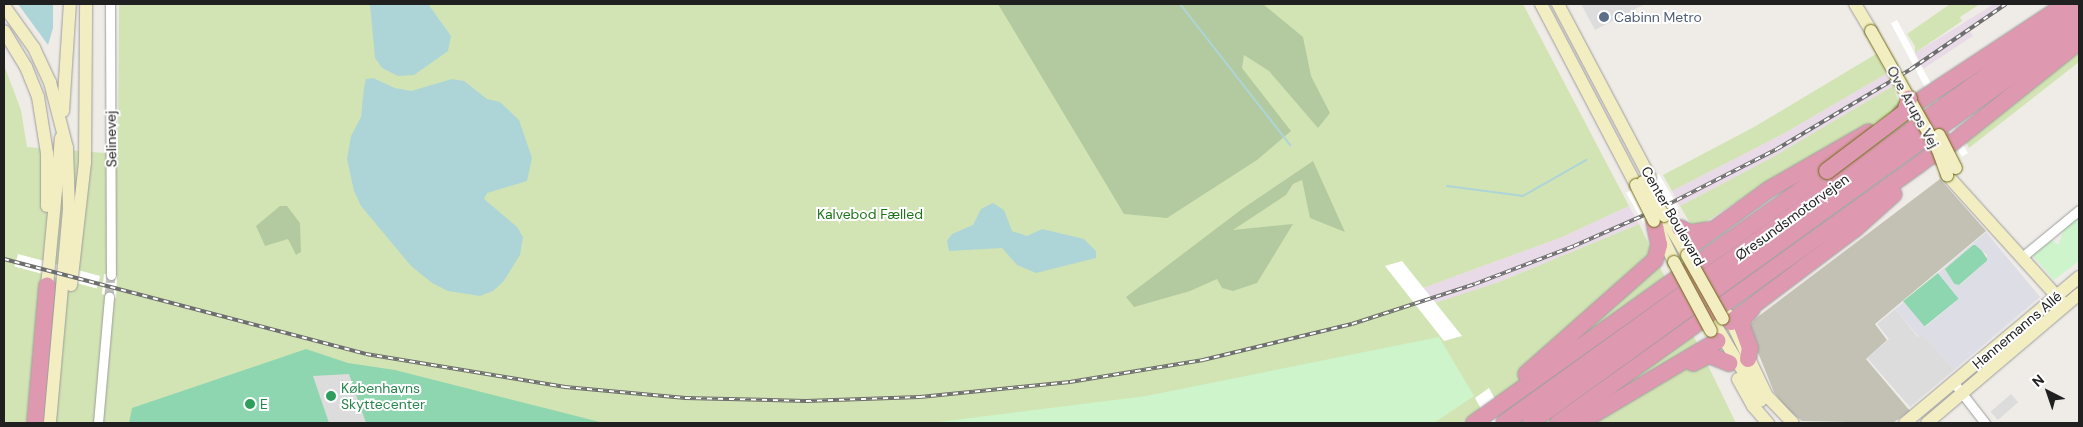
<!DOCTYPE html>
<meta charset="utf-8">
<style>
body{margin:0}
#map{position:relative;width:2083px;height:427px;overflow:hidden;background:#efece8;font-family:"DM Sans",sans-serif}
div>[style]{position:absolute}
[style*='--x']{left:calc(var(--x)*1px);top:calc(var(--y)*1px);width:calc(var(--w)*1px);rotate:calc(var(--a)*1deg)}
.industrial>*{inset:0;background:#e8dae7}
.construction>*{inset:0;background:#c3c1b4}
.grass>*{inset:0;background:#d2e4b3}
.forest>*{inset:0;background:#b3caa1}
.park>*{inset:0;background:#cdf4ca}
.pitch>*{inset:0;background:#8ed6b0;transform-origin:0 0}
.parking>*{inset:0;background:#dcdcdc;transform-origin:0 0}
.plaza>*{inset:0;background:#dcdde5}
.water>*{inset:0;background:#add5d8}
.pier>*{inset:0;background:#fff;transform-origin:0 0}
.stream>*{height:2px;margin:-1px;padding:0 1px;transform-origin:1px;border-radius:1px;background:#add5d8}
.street-tunnel>*{height:9px;margin-top:-4.5px;transform-origin:0;background:repeating-linear-gradient(90deg,#c6c3c0 0 9px,transparent 0 13.5px)}
.roads{filter:drop-shadow(0 0 1px #9d9d9d) drop-shadow(0 0 1px #9d9d9d)}
.street>*{height:9px;margin:-4.5px;padding:0 4.5px;transform-origin:4.5px;border-radius:4.5px;background:#fff}
.secondary>*{height:12px;margin:-6px;padding:0 6px;transform-origin:6px;border-radius:6px;background:#f3eec2}
.highway>*{height:16px;margin:-8px;padding:0 8px;transform-origin:8px;border-radius:8px;background:#de98af}
.rail>*{height:4px;margin-top:-2px;transform-origin:0;background:repeating-linear-gradient(90deg,#fff 0 5.5px,#6e6e6e 0 11px);box-sizing:border-box;border-block:1px solid #6e6e6e}
.bridges{filter:drop-shadow(0 0 1px #6d6a11) drop-shadow(0 0 1px #6d6a11)}
.secondary-bridge>*{height:12px;margin:-6px;padding:0 6px;transform-origin:6px;border-radius:6px;background:#f3eec2}
.highway-bridge>*{height:16px;margin:-8px;padding:0 8px;transform-origin:8px;border-radius:8px;background:#de98af}
.dots>*{width:14px;height:14px;translate:-50% -50%;box-sizing:border-box;border:2px solid #fff;border-radius:50%}
span{translate:-50% -50%;white-space:nowrap;text-align:center;line-height:1.15;-webkit-text-stroke:4px #fff;paint-order:stroke}
.service-label{font-size:14px;color:#4e5e75}
.left{translate:0 -50%;text-align:left}
.street-label{font-size:14px;color:#202020}
.park-label{font-size:14px;color:#1e7418}
.leisure-label{font-size:14px;color:#27864d}
.frame{position:absolute;inset:0;border:5px solid #202020;pointer-events:none}
.north{position:absolute;left:2023px;top:367px;width:50px;height:50px;-webkit-text-stroke:4px #fff;paint-order:stroke;rotate:319deg;font-size:14px;font-weight:700;line-height:20px;text-align:center;color:#202020}
.north::after{content:'';display:block;margin:auto;width:18px;height:22px;background:#202020;clip-path:polygon(50% 0,100% 100%,50% 72%,0 100%)}
</style>
<div id="map">
<div class="industrial">
<div style="clip-path:polygon(1994px 4px,2009px 4px,1970px 31px,1973px 36px,1923px 69px,1915px 53px)"></div>
<div style="clip-path:polygon(1886px 74px,1893px 86px,1773px 157px,1680px 206px,1672px 191px,1783px 134px)"></div>
<div style="clip-path:polygon(1629px 206px,1639px 224px,1499px 282px,1435px 304px,1423px 288px,1562px 237px)"></div>
</div>
<div class="construction">
<div style="clip-path:polygon(1940px 179px,1986px 231px,1875px 324px,1887px 340px,1866px 359px,1910px 411px,1893px 423px,1802px 421px,1786px 408px,1774px 392px,1748px 328px,1755px 319px)"></div>
</div>
<div class="grass">
<div style="clip-path:polygon(119px 4px,1523px 4px,1629px 206px,1562px 237px,1423px 288px,1435px 303px,1499px 282px,1639px 224px,1736px 423px,4px 423px,4px 65px,21px 110px,27px 147px,118px 154px)"></div>
<div style="clip-path:polygon(1950px 4px,1980px 4px,1960px 17px,1962px 21px,1915px 53px,1915px 46px,1907px 34px)"></div>
<div style="clip-path:polygon(2079px 50px,2079px 62px,1969px 148px,1964px 138px)"></div>
<div style="clip-path:polygon(1876px 54px,1886px 74px,1783px 134px,1672px 191px,1663px 175px,1754px 127px)"></div>
<div style="clip-path:polygon(1893px 86px,1899px 103px,1896px 111px,1784px 171px,1698px 227px,1690px 223px,1680px 206px,1773px 157px)"></div>
</div>
<div class="forest">
<div style="clip-path:polygon(998px 4px,1263px 4px,1303px 37px,1311px 76px,1330px 113px,1318px 128px,1269px 71px,1244px 55px,1242px 68px,1291px 131px,1257px 160px,1167px 218px,1124px 214px)"></div>
<div style="clip-path:polygon(1313px 161px,1345px 232px,1310px 218px,1302px 180px,1293px 184px,1286px 195px,1233px 230px,1293px 224px,1257px 283px,1233px 291px,1222px 288px,1217px 279px,1190px 291px,1134px 307px,1126px 297px,1242px 209px)"></div>
<div style="clip-path:polygon(280px 206px,287px 206px,300px 223px,301px 252px,296px 255px,288px 239px,265px 246px,256px 226px)"></div>
</div>
<div class="park">
<div style="clip-path:polygon(2079px 215px,2079px 261px,2054px 280px,2032px 255px,2051px 239px,2058px 245px,2065px 227px)"></div>
<div style="clip-path:polygon(1439px 337px,1474px 396px,1434px 423px,930px 423px,1146px 396px)"></div>
</div>
<div class="pitch">
<div style="clip-path:polygon(1973px 245px,1978px 245px,1988px 260px,1959px 285px,1954px 284px,1944px 273px,1945px 268px)"></div>
<div style="left:1938px;top:273px;width:33px;height:45px;rotate:51deg"></div>
<div style="clip-path:polygon(306px 349px,348px 363px,395px 370px,604px 423px,129px 423px,132px 408px)"></div>
</div>
<div class="parking">
<div style="clip-path:polygon(1581px 4px,1645px 4px,1595px 30px)"></div>
<div style="clip-path:polygon(1895px 309px,1918px 337px,1923px 334px,1954px 370px,1910px 407px,1867px 358px,1889px 339px,1877px 324px)"></div>
<div style="clip-path:polygon(349px 374px,366px 423px,329px 423px,313px 376px)"></div>
<div style="left:2011px;top:394px;width:11px;height:27px;rotate:49deg"></div>
</div>
<div class="plaza">
<div style="clip-path:polygon(evenodd,1986px 232px,2040px 297px,1954px 370px,1923px 334px,1919px 337px,1895px 309px,1904px 302px,1925px 327px,1959px 299px,1938px 273px,1986px 232px,1974px 244px,1987px 255px,1987px 261px,1960px 285px,1955px 285px,1945px 269px,1974px 244px)"></div>
</div>
<div class="water">
<div style="clip-path:polygon(18px 4px,53px 4px,53px 28px,48px 45px)"></div>
<div style="clip-path:polygon(370px 4px,428px 4px,451px 36px,448px 51px,414px 75px,398px 76px,382px 68px,375px 58px)"></div>
<div style="clip-path:polygon(373px 78px,395px 88px,411px 91px,452px 79px,464px 81px,487px 99px,500px 102px,519px 120px,532px 158px,527px 181px,487px 193px,484px 199px,517px 227px,523px 237px,520px 255px,503px 282px,493px 291px,480px 296px,448px 291px,432px 283px,411px 266px,361px 206px,354px 191px,347px 159px,351px 136px,361px 117px,364px 87px,366px 79px)"></div>
<div style="clip-path:polygon(993px 203px,1004px 210px,1012px 231px,1027px 236px,1042px 229px,1084px 239px,1096px 251px,1096px 258px,1036px 273px,1017px 265px,1002px 248px,949px 251px,947px 241px,952px 234px,973px 225px,981px 209px)"></div>
</div>
<div class="pier">
<div style="left:1897px;top:20px;width:151px;height:7px;rotate:62deg"></div>
<div style="left:1659px;top:174px;width:40px;height:38px;rotate:60deg"></div>
<div style="left:18px;top:254px;width:85px;height:13px;rotate:15deg"></div>
<div style="clip-path:polygon(1402px 261px,1462px 336px,1444px 341px,1385px 266px)"></div>
<div style="clip-path:polygon(104px 274px,117px 276px,116px 298px,102px 294px)"></div>
<div style="clip-path:polygon(1489px 388px,1508px 423px,1489px 423px,1475px 398px)"></div>
</div>
<div class="stream">
<div style="--x:1180;--y:4;--w:179;--a:52"></div>
<div style="--x:1447;--y:186;--w:77;--a:7.5"></div>
<div style="--x:1523;--y:196;--w:73;--a:-29.7"></div>
</div>
<div class="street-tunnel">
<div style="--x:109;--y:296;--w:21;--a:-85"></div>
</div>
<div class="roads">
<div class="street">
<div style="--x:110;--y:4;--w:271;--a:89.8"></div>
<div style="--x:2022;--y:257;--w:74;--a:-39.5"></div>
<div style="--x:1954;--y:383;--w:51;--a:52.2"></div>
<div style="--x:98;--y:423;--w:127;--a:-85"></div>
</div>
<div class="secondary">
<div style="--x:1541;--y:4;--w:204;--a:62.3"></div>
<div style="--x:1558;--y:4;--w:197;--a:62.1"></div>
<div style="--x:1855;--y:4;--w:31;--a:59"></div>
<div style="--x:4;--y:6;--w:52;--a:54.5"></div>
<div style="--x:34;--y:48;--w:38;--a:65"></div>
<div style="--x:50;--y:82;--w:68;--a:75.6"></div>
<div style="--x:67;--y:148;--w:61;--a:88.1"></div>
<div style="--x:69;--y:209;--w:215;--a:95.1"></div>
<div style="--x:4;--y:31;--w:42;--a:58.6"></div>
<div style="--x:26;--y:67;--w:32;--a:68"></div>
<div style="--x:38;--y:97;--w:57;--a:80.9"></div>
<div style="--x:47;--y:153;--w:53;--a:90"></div>
<div style="--x:63;--y:111;--w:107;--a:-86.3"></div>
<div style="--x:1947;--y:175;--w:173;--a:47.8"></div>
<div style="--x:1664;--y:216;--w:45;--a:59.5"></div>
<div style="--x:1660;--y:232;--w:33;--a:65"></div>
<div style="--x:71;--y:285;--w:123;--a:-83.5"></div>
<div style="--x:85;--y:163;--w:159;--a:-89.6"></div>
<div style="--x:47;--y:286;--w:149;--a:-84.6"></div>
<div style="--x:1728;--y:315;--w:90;--a:64.3"></div>
<div style="--x:1767;--y:396;--w:37;--a:46"></div>
<div style="--x:1716;--y:326;--w:87;--a:59"></div>
<div style="--x:1738;--y:379;--w:31;--a:61"></div>
<div style="--x:1753;--y:406;--w:23;--a:49"></div>
<div style="--x:1905;--y:423;--w:227;--a:-40"></div>
<div style="--x:1927;--y:423;--w:199;--a:-40.3"></div>
</div>
<div class="highway">
<div style="--x:1901;--y:113;--w:198;--a:-33.4"></div>
<div style="--x:1936;--y:156;--w:183;--a:-38.6"></div>
<div style="--x:1680;--y:228;--w:11;--a:27"></div>
<div style="--x:1690;--y:233;--w:20;--a:-9"></div>
<div style="--x:1691;--y:246;--w:95;--a:-36"></div>
<div style="--x:1768;--y:190;--w:116;--a:-29.9"></div>
<div style="--x:1731;--y:322;--w:155;--a:-36.9"></div>
<div style="--x:1855;--y:229;--w:52;--a:-41.9"></div>
<div style="--x:1748;--y:359;--w:11;--a:-80"></div>
<div style="--x:1750;--y:348;--w:23;--a:-110"></div>
<div style="--x:1742;--y:326;--w:7;--a:-82"></div>
<div style="--x:1743;--y:319;--w:13;--a:-48"></div>
<div style="--x:1693;--y:363;--w:18;--a:-27"></div>
<div style="--x:1709;--y:355;--w:22;--a:22"></div>
<div style="--x:1526;--y:374;--w:172;--a:-41.5"></div>
<div style="--x:1655;--y:260;--w:16;--a:-75"></div>
<div style="--x:1659;--y:245;--w:25;--a:-102"></div>
<div style="--x:35;--y:423;--w:138;--a:-85"></div>
<div style="--x:1474;--y:423;--w:434;--a:-35.5"></div>
<div style="--x:1504;--y:423;--w:709;--a:-35.75"></div>
<div style="--x:1530;--y:423;--w:677;--a:-35.8"></div>
<div style="--x:1558;--y:423;--w:442;--a:-35.6"></div>
<div style="--x:1917;--y:166;--w:26;--a:-37"></div>
<div style="--x:1938;--y:150;--w:13;--a:-77"></div>
<div style="--x:1579;--y:423;--w:161;--a:-30.7"></div>
</div>
</div>
<div class="rail">
<div style="--x:4;--y:259;--w:374;--a:14.7"></div>
<div style="--x:366;--y:354;--w:202;--a:9.4"></div>
<div style="--x:565;--y:387;--w:121;--a:5.2"></div>
<div style="--x:685;--y:398;--w:121;--a:1.4"></div>
<div style="--x:806;--y:401;--w:114;--a:-2"></div>
<div style="--x:920;--y:397;--w:151;--a:-5.7"></div>
<div style="--x:1070;--y:382;--w:135;--a:-9.4"></div>
<div style="--x:1203;--y:360;--w:153;--a:-13.6"></div>
<div style="--x:1352;--y:324;--w:129;--a:-18"></div>
<div style="--x:1475;--y:284;--w:106;--a:-21"></div>
<div style="--x:1574;--y:246;--w:102;--a:-23.8"></div>
<div style="--x:1667;--y:205;--w:123;--a:-27"></div>
<div style="--x:1777;--y:149;--w:156;--a:-30.8"></div>
<div style="--x:1911;--y:69;--w:115;--a:-34.4"></div>
</div>
<div class="bridges">
<div class="secondary-bridge">
<div style="--x:1871;--y:31;--w:137;--a:60.6"></div>
<div style="--x:1938;--y:150;--w:27;--a:70"></div>
<div style="--x:1939;--y:135;--w:37;--a:63"></div>
<div style="--x:1643;--y:182;--w:40;--a:58"></div>
<div style="--x:1636;--y:185;--w:40;--a:63.4"></div>
<div style="--x:1687;--y:255;--w:73;--a:60.6"></div>
<div style="--x:1674;--y:262;--w:78;--a:61.8"></div>
</div>
<div class="highway-bridge">
<div style="--x:1827;--y:171;--w:98;--a:-37.1"></div>
<div style="--x:1905;--y:112;--w:14;--a:-73"></div>
</div>
</div>
<div class="dots">
<div style="left:1604px;top:17px;background:#5c6f8a"></div>
<div style="left:331px;top:396px;background:#2e9e5b"></div>
<div style="left:250px;top:404px;background:#2e9e5b"></div>
</div>
<div class="service-label">
<span class="left" style="left:1614px;top:17px">Cabinn Metro</span>
</div>
<div class="street-label">
<span style="left:1913px;top:107px;rotate:61deg">Ove Arups Vej</span>
<span style="left:111px;top:139px;rotate:-91deg">Selinevej</span>
<span style="left:1673px;top:216px;rotate:60deg">Center Boulevard</span>
<span style="left:1792px;top:217px;rotate:-36deg">Øresundsmotorvejen</span>
<span style="left:2017px;top:330px;rotate:-40deg">Hannemanns Allé</span>
</div>
<div class="park-label">
<span style="left:870px;top:214px">Kalvebod Fælled</span>
</div>
<div class="leisure-label">
<span class="left" style="left:341px;top:396px">Københavns<br>Skyttecenter</span>
<span class="left" style="left:260px;top:404px">E</span>
</div>
<div class="frame"></div>
<div class="north">N</div>
</div>
